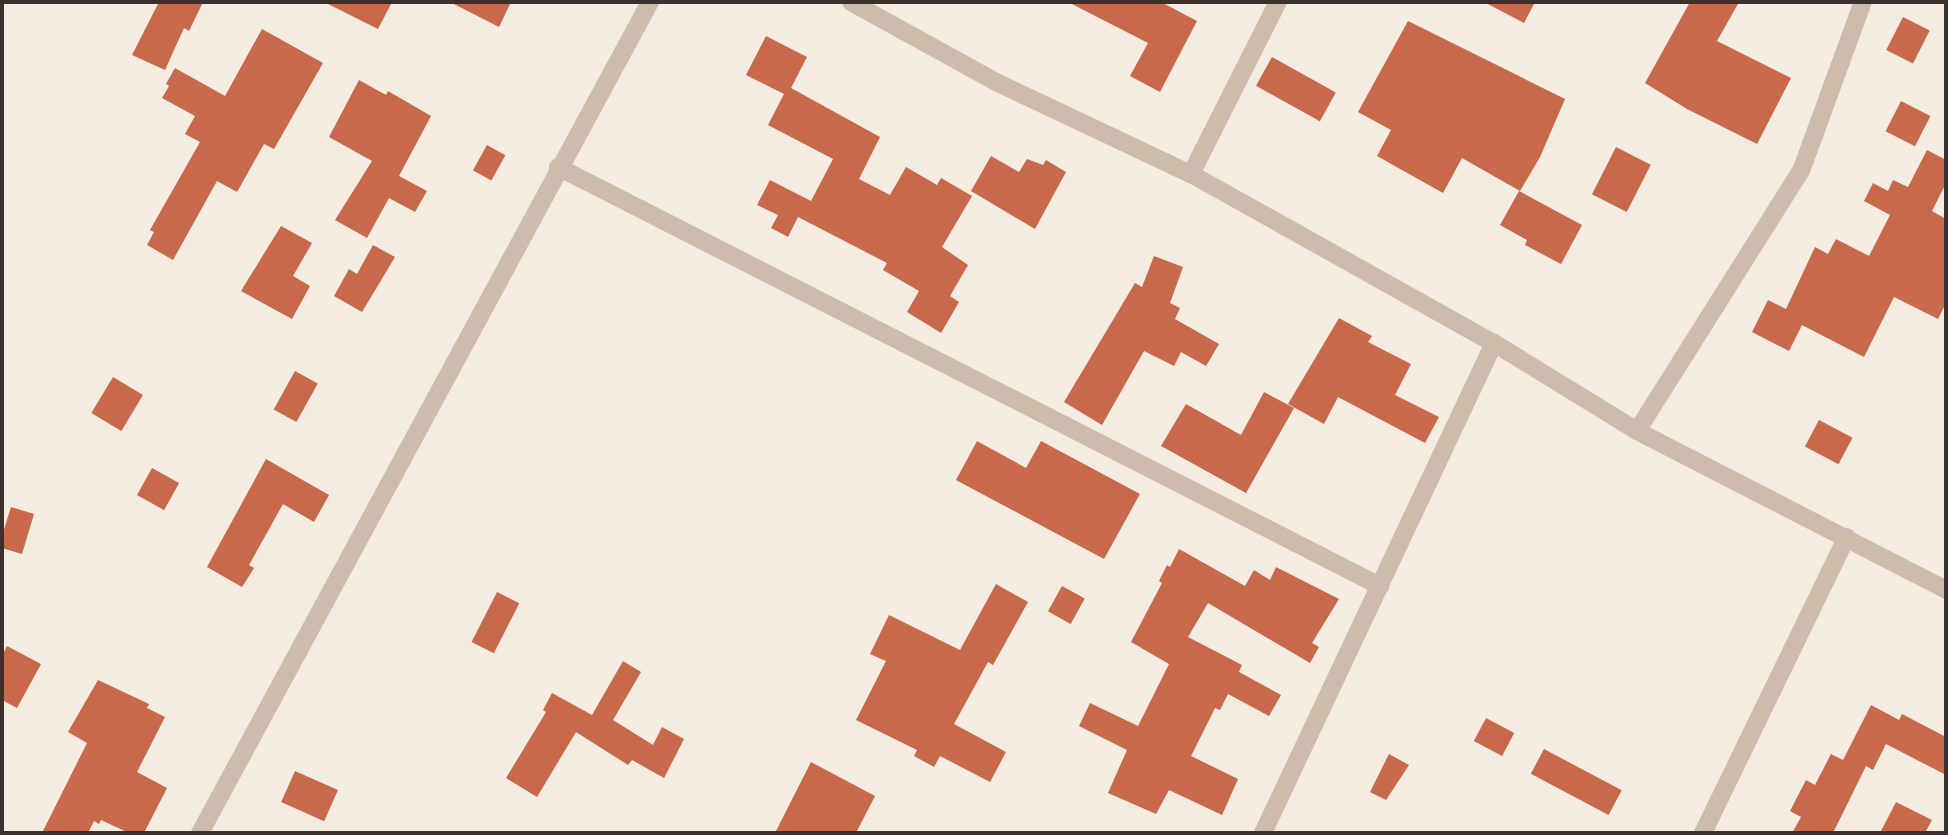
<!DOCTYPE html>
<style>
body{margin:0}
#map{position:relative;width:1948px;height:835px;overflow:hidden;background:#f4ebe1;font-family:"PT Sans Narrow",sans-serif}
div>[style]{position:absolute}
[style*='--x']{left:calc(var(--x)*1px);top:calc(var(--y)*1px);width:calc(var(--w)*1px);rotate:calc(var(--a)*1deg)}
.building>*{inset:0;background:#c8694b;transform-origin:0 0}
.street>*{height:18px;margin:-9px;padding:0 9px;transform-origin:9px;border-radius:9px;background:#cdbbac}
span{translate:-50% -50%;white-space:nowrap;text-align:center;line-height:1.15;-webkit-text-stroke:5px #fbf5ee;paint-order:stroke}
.frame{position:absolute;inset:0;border:4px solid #3b302b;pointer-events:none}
</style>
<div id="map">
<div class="building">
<div style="clip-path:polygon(159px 2px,203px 2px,189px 31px,184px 28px,165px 70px,132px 55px)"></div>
<div style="clip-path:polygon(324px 2px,392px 2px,378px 29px)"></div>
<div style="clip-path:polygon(450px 2px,511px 2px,499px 27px)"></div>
<div style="clip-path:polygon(1068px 2px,1161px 2px,1197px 21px,1160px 92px,1130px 76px,1148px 43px)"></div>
<div style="clip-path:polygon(1484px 2px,1535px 2px,1524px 23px)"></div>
<div style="clip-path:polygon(1690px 2px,1739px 2px,1717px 41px,1791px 78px,1757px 144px,1687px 109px,1645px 83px)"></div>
<div style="left:1903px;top:17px;width:30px;height:37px;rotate:27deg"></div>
<div style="clip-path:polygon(1408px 21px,1565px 99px,1540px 157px,1520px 191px,1462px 158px,1443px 193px,1377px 156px,1391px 130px,1358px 112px)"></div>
<div style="clip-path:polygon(262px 29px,323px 63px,274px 149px,264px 144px,237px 192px,217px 181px,173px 260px,147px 245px,154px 232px,150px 230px,200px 142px,185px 134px,195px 116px,162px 98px,169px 86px,166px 84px,175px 68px,225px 96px)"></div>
<div style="clip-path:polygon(766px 36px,807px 57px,791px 88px,880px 137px,859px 179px,890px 195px,906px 167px,937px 185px,941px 178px,972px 196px,942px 247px,968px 265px,950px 296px,959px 302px,941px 333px,907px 312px,919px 291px,883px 270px,887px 263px,798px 217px,788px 237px,771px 228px,778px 215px,757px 205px,770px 180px,811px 201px,833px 159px,768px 125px,784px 94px,746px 75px)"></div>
<div style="left:1272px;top:57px;width:73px;height:33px;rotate:29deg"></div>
<div style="clip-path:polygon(359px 80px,386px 95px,388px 91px,431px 116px,399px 176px,427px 191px,415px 212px,389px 198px,367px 238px,335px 220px,372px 161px,329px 137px)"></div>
<div style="left:1901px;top:101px;width:33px;height:34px;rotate:27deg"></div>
<div style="left:487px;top:145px;width:21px;height:29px;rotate:29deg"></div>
<div style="left:1616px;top:147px;width:39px;height:53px;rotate:27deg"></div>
<div style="clip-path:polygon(1927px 150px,1946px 160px,1946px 183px,1932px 211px,1946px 219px,1946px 303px,1938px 319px,1894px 297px,1864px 357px,1802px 325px,1789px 351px,1752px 332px,1768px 300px,1786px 309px,1815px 247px,1828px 254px,1836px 239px,1869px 256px,1890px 215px,1864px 201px,1873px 183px,1888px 191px,1893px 180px,1908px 187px)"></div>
<div style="clip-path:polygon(991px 156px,1019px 172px,1027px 159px,1043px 165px,1046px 160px,1066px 172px,1035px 229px,971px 191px)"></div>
<div style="clip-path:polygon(1519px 191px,1582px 225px,1561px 264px,1525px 245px,1527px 240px,1500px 225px)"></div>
<div style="clip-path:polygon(281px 226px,312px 243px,293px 276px,310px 286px,292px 319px,241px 291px)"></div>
<div style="clip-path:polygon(373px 245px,395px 257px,362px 312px,334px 296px,349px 269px,357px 274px)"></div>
<div style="clip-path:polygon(1154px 256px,1183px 267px,1170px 303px,1180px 308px,1175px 319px,1219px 344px,1206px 366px,1181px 352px,1174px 366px,1144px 351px,1102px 425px,1064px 402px,1135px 283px,1142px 287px)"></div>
<div style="clip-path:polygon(1339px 318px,1372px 336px,1368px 342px,1411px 364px,1395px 395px,1439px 417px,1425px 443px,1338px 397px,1324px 424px,1288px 404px)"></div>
<div style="left:295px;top:371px;width:26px;height:44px;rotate:29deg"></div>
<div style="left:113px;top:377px;width:35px;height:42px;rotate:31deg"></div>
<div style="clip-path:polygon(1264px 392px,1294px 408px,1246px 493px,1161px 446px,1186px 404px,1241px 435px)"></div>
<div style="left:1819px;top:420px;width:38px;height:30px;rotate:28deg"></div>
<div style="clip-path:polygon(977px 441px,1026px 468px,1041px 441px,1140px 494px,1104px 559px,956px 480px)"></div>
<div style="clip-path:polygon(266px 459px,329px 495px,314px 522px,283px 504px,249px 565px,254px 568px,242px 587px,207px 567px)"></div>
<div style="left:152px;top:468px;width:31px;height:31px;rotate:29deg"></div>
<div style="clip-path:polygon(11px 507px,34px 514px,22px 554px,2px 548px,2px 536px)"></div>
<div style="clip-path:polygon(1179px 549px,1245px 586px,1254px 570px,1270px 580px,1276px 567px,1339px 599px,1312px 643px,1319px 647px,1310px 663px,1208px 603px,1188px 637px,1242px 665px,1239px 672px,1281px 695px,1269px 716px,1228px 694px,1220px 710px,1215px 708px,1191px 756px,1238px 779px,1222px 815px,1169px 790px,1156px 814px,1108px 793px,1127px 750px,1079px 726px,1090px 703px,1138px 726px,1169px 664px,1131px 642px,1162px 583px,1159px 581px,1167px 565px,1170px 567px)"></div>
<div style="clip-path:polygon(996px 584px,1028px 602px,993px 665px,988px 662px,954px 724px,1006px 752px,990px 782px,940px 756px,934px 767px,914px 756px,917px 750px,856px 720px,886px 661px,870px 654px,889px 615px,960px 650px)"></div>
<div style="left:1062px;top:586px;width:26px;height:29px;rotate:29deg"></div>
<div style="left:497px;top:592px;width:25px;height:56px;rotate:27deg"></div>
<div style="clip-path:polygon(7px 646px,41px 664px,17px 708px,2px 700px,2px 656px)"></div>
<div style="clip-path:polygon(623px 661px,641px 672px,613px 720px,653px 745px,662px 727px,684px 739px,664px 778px,632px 760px,628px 765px,576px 732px,537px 797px,506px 778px,546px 712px,543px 710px,552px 693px,592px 715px)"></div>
<div style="clip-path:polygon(98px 680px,149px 704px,147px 708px,165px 717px,137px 772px,167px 788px,144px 833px,129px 833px,101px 820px,99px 824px,94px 821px,88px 833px,42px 833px,87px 743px,68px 732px)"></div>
<div style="clip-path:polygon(1871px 705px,1899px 720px,1902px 714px,1946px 737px,1946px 775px,1886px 744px,1873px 770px,1866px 766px,1833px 833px,1792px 833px,1801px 817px,1790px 811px,1806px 780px,1815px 785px,1831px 754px,1843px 760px)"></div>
<div style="left:1486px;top:718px;width:32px;height:26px;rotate:28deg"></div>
<div style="left:1544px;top:749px;width:88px;height:28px;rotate:28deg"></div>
<div style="clip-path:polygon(1389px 754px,1409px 765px,1386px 800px,1370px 792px)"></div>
<div style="clip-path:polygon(811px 762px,875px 796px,856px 833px,775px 833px)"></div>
<div style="left:295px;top:771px;width:47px;height:34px;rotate:24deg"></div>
<div style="clip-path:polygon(1896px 802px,1932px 820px,1925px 833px,1880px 833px)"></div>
</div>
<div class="street">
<div style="--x:851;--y:2;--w:166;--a:28.9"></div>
<div style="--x:996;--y:82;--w:216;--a:25.3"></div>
<div style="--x:1191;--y:174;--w:347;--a:29.2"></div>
<div style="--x:1494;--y:343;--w:168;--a:31.6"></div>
<div style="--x:1637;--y:431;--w:348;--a:27.2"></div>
<div style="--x:558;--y:167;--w:923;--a:27.01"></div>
<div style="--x:1191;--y:174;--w:193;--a:-63.2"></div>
<div style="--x:1637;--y:431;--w:307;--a:-57.8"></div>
<div style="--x:1801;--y:171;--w:180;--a:-69.9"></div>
<div style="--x:200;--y:833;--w:945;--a:-61.56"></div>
<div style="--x:1263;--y:833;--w:542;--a:-64.76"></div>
<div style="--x:1703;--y:833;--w:329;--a:-64.1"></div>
</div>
<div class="frame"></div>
</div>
